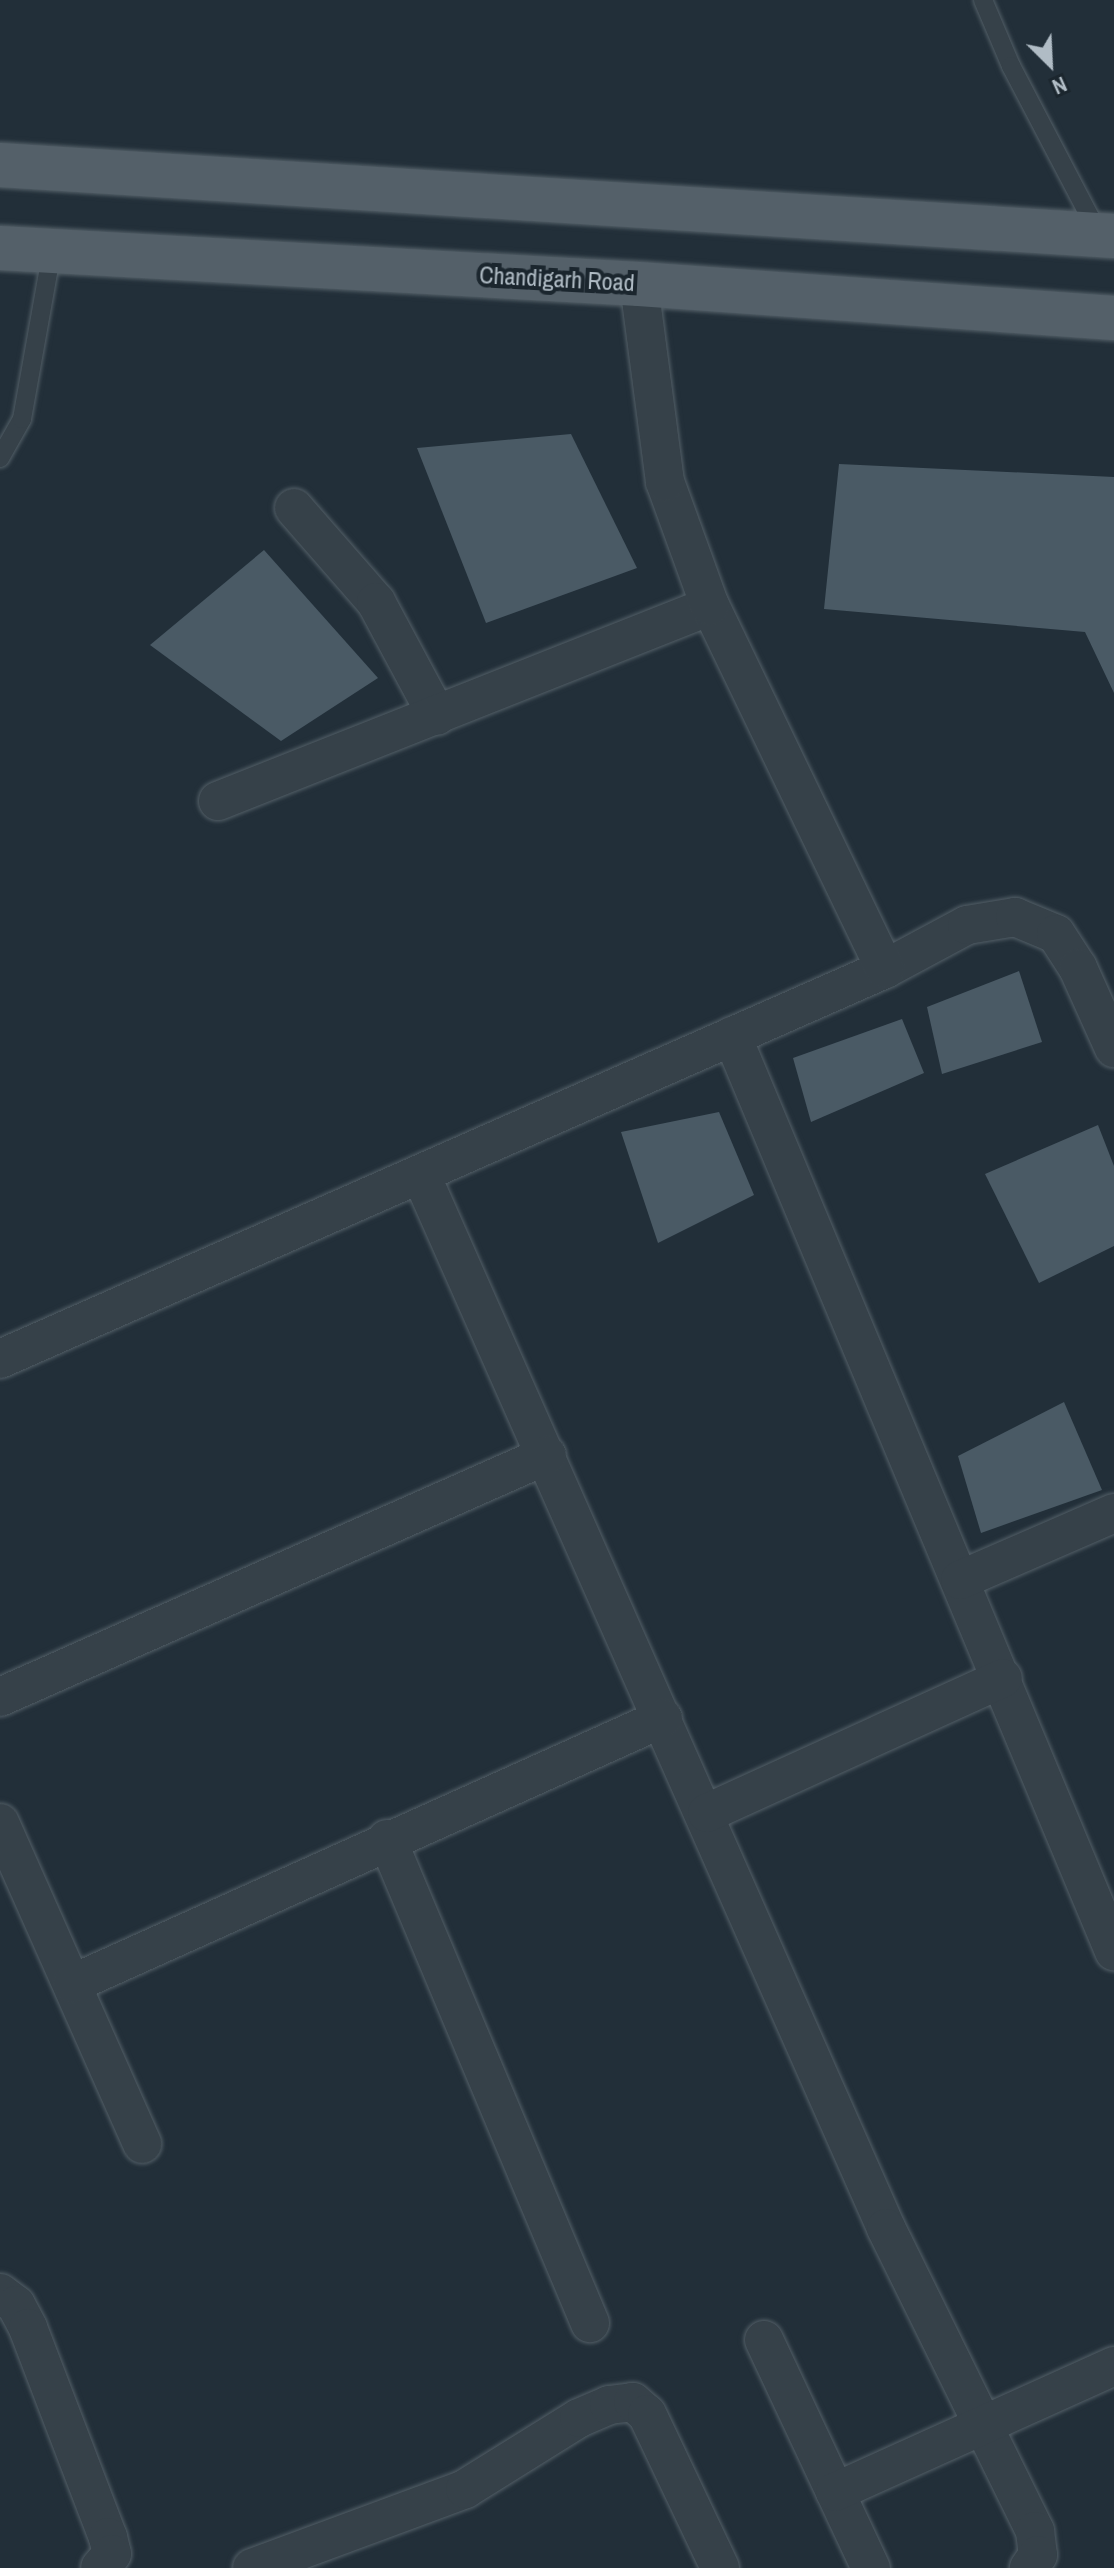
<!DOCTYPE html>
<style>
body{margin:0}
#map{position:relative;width:1114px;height:2568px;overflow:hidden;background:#222f39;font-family:"Archivo Narrow",sans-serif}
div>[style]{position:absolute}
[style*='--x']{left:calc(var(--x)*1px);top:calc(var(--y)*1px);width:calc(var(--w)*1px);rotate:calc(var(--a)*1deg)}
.building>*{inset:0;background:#4a5a65}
.roads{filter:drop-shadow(0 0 2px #535f67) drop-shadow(0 0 2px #535f67)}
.service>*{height:18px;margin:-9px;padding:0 9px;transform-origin:9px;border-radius:9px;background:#364149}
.minor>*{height:38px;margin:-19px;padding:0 19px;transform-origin:19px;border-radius:19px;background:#364149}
.primary>*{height:44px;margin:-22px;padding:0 22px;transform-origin:22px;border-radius:22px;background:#546069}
span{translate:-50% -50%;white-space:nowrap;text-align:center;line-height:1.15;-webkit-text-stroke:8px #1b262e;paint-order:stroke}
.street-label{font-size:24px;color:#b0bcc5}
.north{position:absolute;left:1010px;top:24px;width:80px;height:80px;-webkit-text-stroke:6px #1b262e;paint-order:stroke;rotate:156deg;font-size:22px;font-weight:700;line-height:32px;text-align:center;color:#b0bcc5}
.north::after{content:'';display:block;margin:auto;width:28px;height:36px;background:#b0bcc5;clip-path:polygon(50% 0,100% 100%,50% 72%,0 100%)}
</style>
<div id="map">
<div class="building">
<div style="clip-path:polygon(571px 434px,637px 568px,486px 623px,417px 448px)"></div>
<div style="clip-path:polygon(839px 464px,1114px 477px,1114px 693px,1085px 632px,824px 609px)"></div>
<div style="clip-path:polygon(264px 550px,378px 678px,281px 741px,150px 645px)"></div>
<div style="clip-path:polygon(1019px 971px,1042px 1042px,942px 1074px,927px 1007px)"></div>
<div style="clip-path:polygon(902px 1019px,924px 1073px,811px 1122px,793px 1058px)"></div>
<div style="clip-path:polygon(719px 1112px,754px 1195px,658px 1243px,621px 1132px)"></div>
<div style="clip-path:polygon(1098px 1125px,1114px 1166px,1114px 1246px,1039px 1283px,985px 1174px)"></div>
<div style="clip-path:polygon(1064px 1402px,1102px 1490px,981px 1533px,958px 1456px)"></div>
</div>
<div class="roads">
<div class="service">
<div style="--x:983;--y:0;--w:72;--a:67"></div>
<div style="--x:1011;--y:66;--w:190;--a:62.4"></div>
<div style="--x:0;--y:458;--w:45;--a:-60.6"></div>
<div style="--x:22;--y:419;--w:171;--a:-79.9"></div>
</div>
<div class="minor">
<div style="--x:294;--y:508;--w:125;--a:48.9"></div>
<div style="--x:376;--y:602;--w:129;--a:61.8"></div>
<div style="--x:218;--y:801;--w:529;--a:-21.62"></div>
<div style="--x:885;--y:969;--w:93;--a:-28.2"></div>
<div style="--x:967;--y:925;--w:49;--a:-9.5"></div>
<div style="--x:1015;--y:917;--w:44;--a:22.5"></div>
<div style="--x:1056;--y:934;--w:40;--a:57.1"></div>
<div style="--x:1078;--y:968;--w:88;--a:65.8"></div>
<div style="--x:732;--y:1036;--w:992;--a:67.34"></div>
<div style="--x:421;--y:1175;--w:1151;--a:66.17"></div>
<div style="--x:886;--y:2228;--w:338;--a:63.8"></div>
<div style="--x:1035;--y:2531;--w:24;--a:83"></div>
<div style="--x:1038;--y:2555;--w:16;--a:125"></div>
<div style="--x:0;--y:1359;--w:967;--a:-23.78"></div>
<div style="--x:885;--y:969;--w:403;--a:-115.7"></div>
<div style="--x:710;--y:606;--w:132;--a:-109.9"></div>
<div style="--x:665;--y:482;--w:200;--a:-97.5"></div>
<div style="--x:960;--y:1580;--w:168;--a:-23.5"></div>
<div style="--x:0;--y:1697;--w:598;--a:-23.87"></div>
<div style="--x:707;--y:1813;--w:325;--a:-24.5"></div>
<div style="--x:0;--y:1823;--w:351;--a:66.1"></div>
<div style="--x:387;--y:1839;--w:525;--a:67.25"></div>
<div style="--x:72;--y:1984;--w:648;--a:-24.23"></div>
<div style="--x:0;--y:2293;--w:20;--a:37"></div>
<div style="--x:16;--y:2305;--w:26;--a:62"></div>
<div style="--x:28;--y:2328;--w:224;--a:69.1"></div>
<div style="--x:108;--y:2537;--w:17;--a:77"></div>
<div style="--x:112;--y:2554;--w:18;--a:131"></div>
<div style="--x:764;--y:2340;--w:252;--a:64.9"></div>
<div style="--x:835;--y:2492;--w:306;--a:-24.3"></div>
<div style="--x:252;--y:2568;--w:227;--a:-20.3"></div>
<div style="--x:465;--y:2489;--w:134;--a:-31.9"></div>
<div style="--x:579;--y:2418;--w:33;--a:-23"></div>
<div style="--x:609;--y:2405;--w:24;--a:-7"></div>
<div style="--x:633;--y:2402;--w:18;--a:41"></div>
<div style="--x:647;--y:2414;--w:170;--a:64.6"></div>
</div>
<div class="primary">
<div style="--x:0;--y:165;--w:1116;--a:3.65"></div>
<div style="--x:0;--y:248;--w:640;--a:3.22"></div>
<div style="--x:639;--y:284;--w:476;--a:4.1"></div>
</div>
</div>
<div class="street-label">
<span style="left:557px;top:279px;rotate:3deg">Chandigarh Road</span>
</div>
<div class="north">N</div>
</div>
